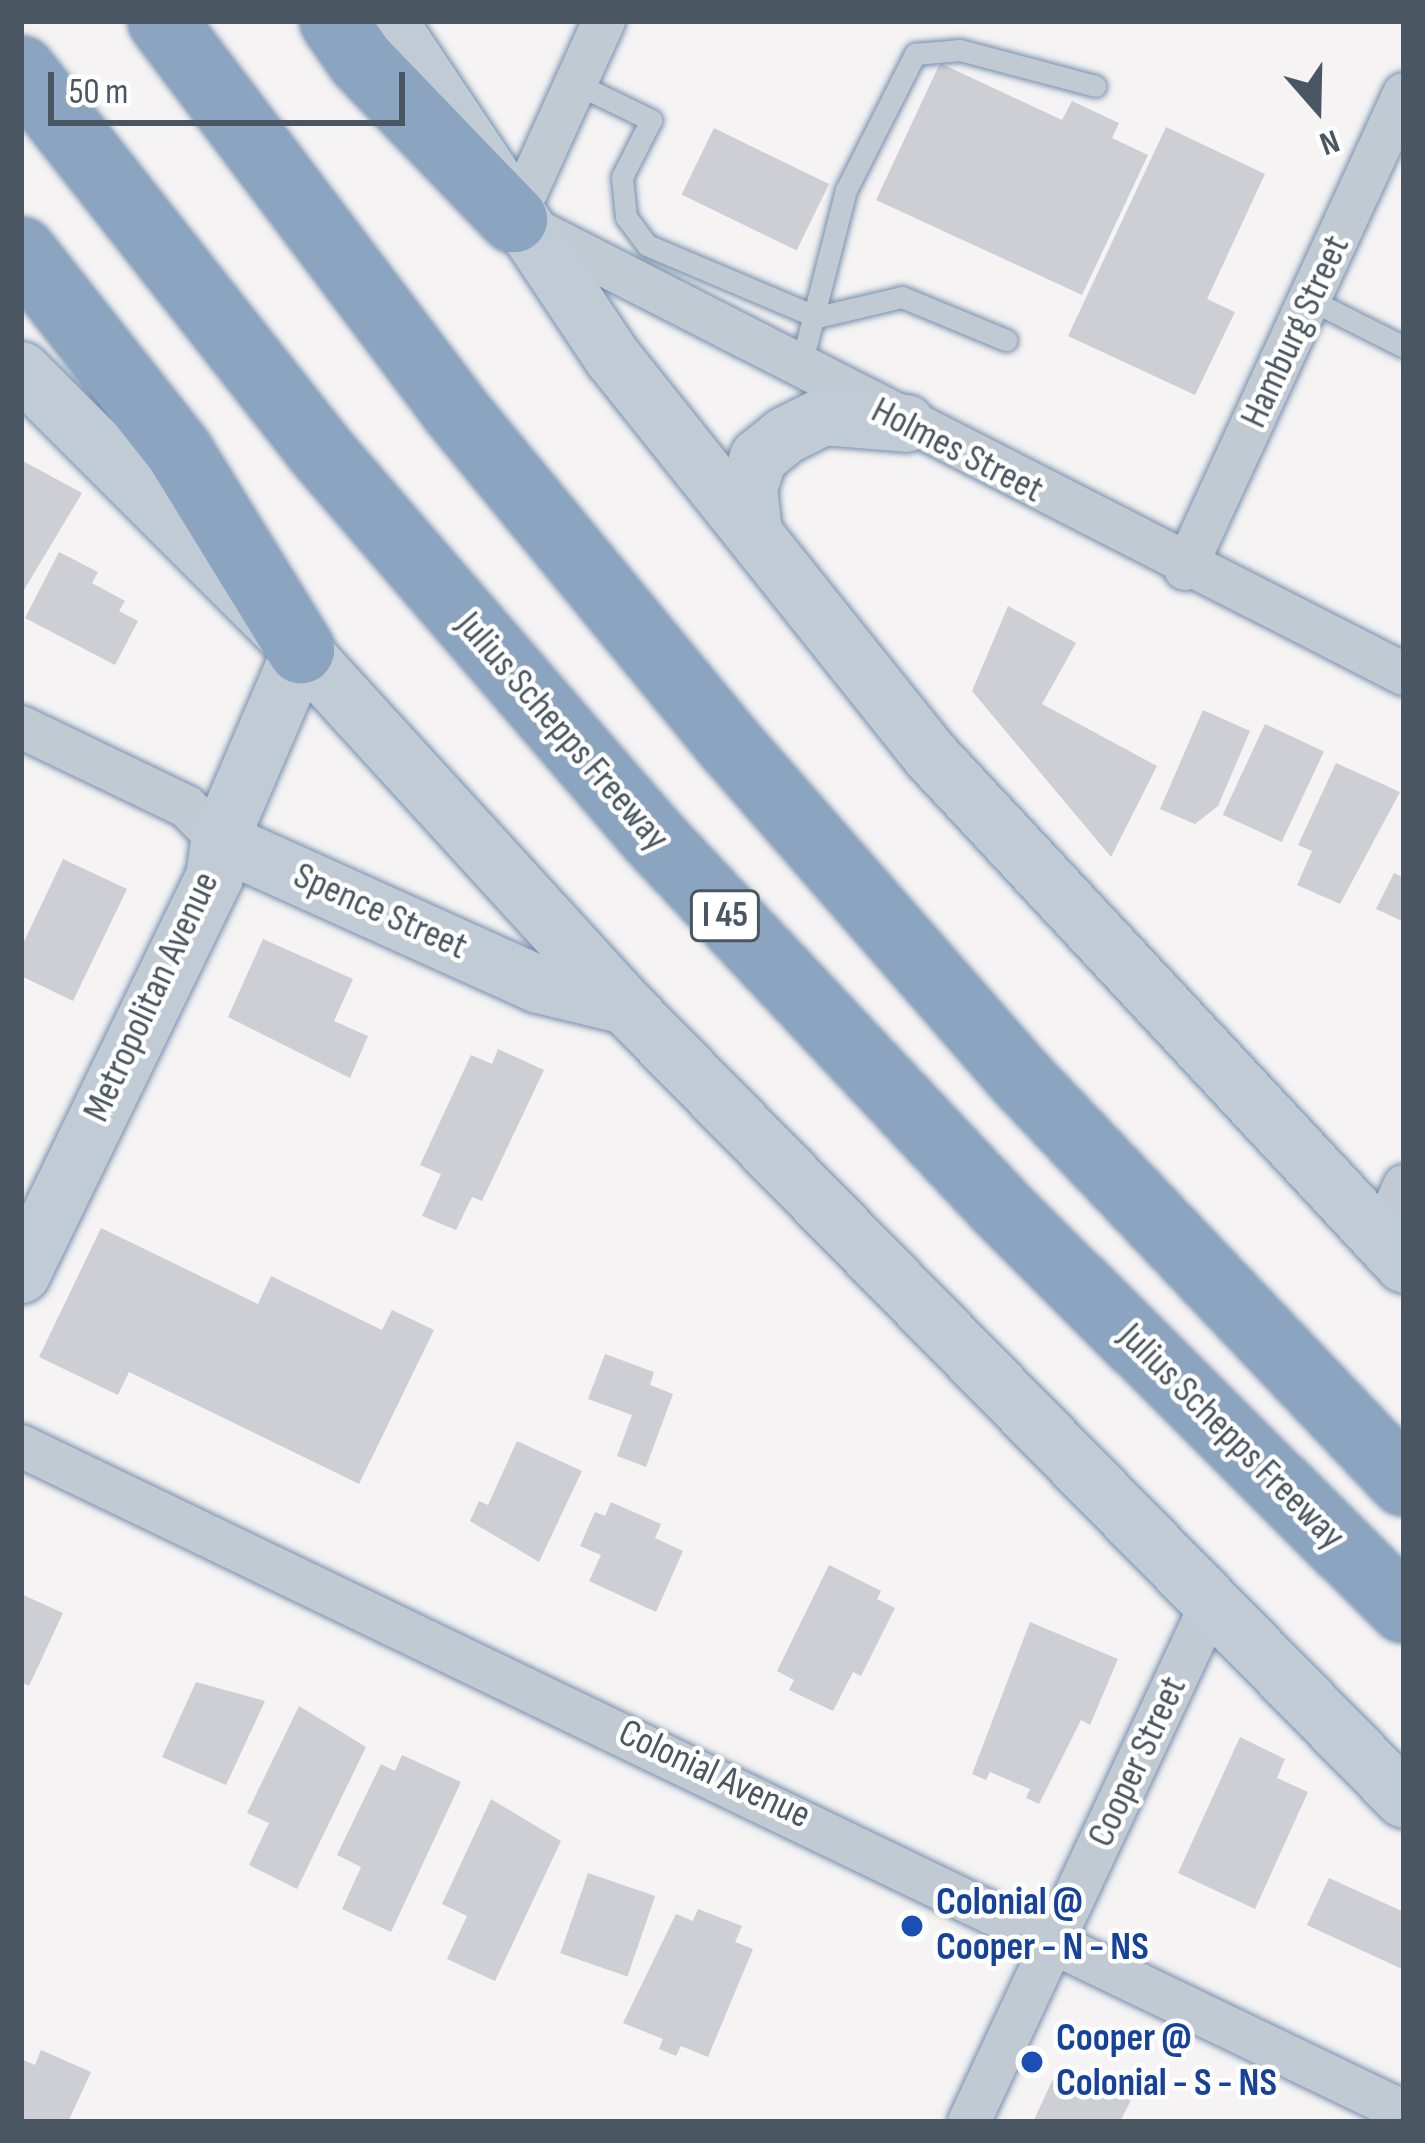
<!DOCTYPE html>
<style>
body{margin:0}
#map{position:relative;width:1425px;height:2143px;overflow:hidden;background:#f5f3f3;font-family:"Sofia Sans Condensed",sans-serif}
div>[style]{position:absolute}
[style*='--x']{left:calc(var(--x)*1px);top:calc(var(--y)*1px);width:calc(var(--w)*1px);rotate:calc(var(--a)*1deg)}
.building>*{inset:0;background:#cdcfd5;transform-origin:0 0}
.roads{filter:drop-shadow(0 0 3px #7690ad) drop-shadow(0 0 3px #7690ad)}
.lane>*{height:21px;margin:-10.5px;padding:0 10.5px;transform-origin:10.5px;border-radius:10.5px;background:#c1cad2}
.street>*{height:42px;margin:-21px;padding:0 21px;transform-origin:21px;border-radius:21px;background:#c1cad2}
.secondary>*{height:57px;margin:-28.5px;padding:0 28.5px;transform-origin:28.5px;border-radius:28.5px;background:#c1cbd6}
.highway>*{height:66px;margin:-33px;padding:0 33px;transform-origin:33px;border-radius:33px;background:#8ba5c1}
.dots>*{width:33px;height:33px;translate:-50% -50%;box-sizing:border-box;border:6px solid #fff;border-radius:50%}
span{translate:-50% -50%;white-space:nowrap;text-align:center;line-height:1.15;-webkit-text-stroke:9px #fff;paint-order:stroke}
.shield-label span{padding:3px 9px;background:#fff;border:3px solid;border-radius:9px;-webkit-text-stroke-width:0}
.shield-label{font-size:36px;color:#4a5661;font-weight:700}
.street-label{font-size:39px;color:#4a5661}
.transit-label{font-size:39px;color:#164399;font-weight:700}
.left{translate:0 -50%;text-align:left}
.frame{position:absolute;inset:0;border:24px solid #4a5661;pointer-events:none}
.north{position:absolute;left:1257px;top:48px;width:120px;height:120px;-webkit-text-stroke:9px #fff;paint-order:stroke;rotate:160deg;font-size:33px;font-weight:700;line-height:48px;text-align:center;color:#4a5661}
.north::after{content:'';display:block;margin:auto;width:42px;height:54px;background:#4a5661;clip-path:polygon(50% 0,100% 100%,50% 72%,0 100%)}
.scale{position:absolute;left:48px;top:72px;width:357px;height:54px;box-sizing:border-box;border:6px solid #4a5661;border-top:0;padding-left:15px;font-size:36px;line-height:42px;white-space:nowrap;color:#4a5661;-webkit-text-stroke:9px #fff;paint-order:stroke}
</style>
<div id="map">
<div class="building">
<div style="clip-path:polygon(940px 63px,1062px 120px,1072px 101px,1119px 123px,1112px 138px,1148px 155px,1082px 295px,876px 200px)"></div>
<div style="clip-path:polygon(1166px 127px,1265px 174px,1207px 299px,1235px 312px,1195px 395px,1068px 336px)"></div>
<div style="left:714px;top:128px;width:128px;height:74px;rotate:26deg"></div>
<div style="clip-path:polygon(21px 460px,82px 493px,21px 595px)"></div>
<div style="clip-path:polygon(59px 552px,98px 572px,92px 583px,125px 601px,119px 611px,138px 621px,115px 665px,25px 618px)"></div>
<div style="clip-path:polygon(1008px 606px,1076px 643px,1042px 704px,1157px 766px,1111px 857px,972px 691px)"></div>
<div style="clip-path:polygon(1203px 710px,1250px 731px,1218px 806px,1195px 824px,1160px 809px)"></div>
<div style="left:1265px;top:724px;width:65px;height:100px;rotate:25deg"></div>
<div style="clip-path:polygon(1336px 763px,1400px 792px,1340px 904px,1297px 885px,1312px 851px,1298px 845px)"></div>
<div style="clip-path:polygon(63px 859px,127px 889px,73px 1001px,21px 976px,21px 948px)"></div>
<div style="clip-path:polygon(1394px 873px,1404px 878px,1404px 922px,1376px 909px)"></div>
<div style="clip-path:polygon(263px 939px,353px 979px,334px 1021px,368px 1036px,350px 1078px,228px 1017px)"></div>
<div style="clip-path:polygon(498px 1049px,544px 1070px,482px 1201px,472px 1197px,456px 1230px,422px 1216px,441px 1174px,420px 1165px,471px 1055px,492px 1064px)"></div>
<div style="clip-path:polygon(101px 1228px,258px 1304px,271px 1276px,382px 1330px,392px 1310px,434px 1330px,359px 1484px,129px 1372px,118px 1395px,39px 1357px)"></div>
<div style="clip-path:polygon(605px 1354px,654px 1372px,650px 1385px,673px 1394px,646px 1467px,617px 1456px,632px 1415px,588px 1399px)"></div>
<div style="clip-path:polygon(517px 1441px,582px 1471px,539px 1562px,470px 1521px,479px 1501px,488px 1505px)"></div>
<div style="clip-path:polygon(611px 1502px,661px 1524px,655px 1538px,683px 1551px,656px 1612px,589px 1581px,601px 1555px,580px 1546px,595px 1512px,605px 1516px)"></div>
<div style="clip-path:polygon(829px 1565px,881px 1591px,877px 1599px,895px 1608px,861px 1676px,853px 1672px,833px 1711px,789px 1690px,794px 1680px,777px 1671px)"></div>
<div style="clip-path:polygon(21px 1594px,63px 1613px,29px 1686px,21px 1682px)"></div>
<div style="clip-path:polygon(1030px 1622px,1118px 1659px,1090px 1725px,1081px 1720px,1039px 1804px,1026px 1798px,1030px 1789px,990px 1772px,986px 1780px,972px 1774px)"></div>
<div style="clip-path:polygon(196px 1682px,265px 1701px,226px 1785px,162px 1757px)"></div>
<div style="clip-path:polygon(299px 1706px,366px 1747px,297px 1889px,249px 1865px,269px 1823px,247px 1813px)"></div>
<div style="clip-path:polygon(1240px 1737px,1285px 1759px,1277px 1778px,1308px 1792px,1255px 1909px,1178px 1873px)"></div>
<div style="clip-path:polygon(402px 1755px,461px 1782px,391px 1932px,342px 1909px,361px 1867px,337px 1855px,381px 1764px,395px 1771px)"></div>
<div style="clip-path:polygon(491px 1799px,561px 1841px,495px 1981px,447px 1959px,467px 1916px,442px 1904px)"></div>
<div style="left:588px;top:1873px;width:71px;height:85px;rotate:19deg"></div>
<div style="clip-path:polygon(1329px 1878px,1404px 1912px,1404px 1970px,1307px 1925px)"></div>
<div style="clip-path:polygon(698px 1909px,742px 1926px,735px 1942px,753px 1949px,708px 2057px,681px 2046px,676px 2056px,659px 2049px,663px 2039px,623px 2023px,676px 1914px,693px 1921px)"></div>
<div style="clip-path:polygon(41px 2050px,91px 2072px,68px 2122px,21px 2122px,21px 2059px,35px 2065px)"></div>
<div style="clip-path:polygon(1059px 2066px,1131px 2100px,1120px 2122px,1033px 2122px)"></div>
</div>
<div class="roads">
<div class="lane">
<div style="--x:575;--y:83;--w:85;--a:26"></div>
<div style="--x:651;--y:120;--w:64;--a:117"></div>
<div style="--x:622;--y:177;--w:40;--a:84.3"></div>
<div style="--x:626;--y:217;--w:35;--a:53"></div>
<div style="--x:647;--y:245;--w:185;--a:23"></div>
<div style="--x:817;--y:317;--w:87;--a:-13.2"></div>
<div style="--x:902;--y:297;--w:113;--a:22.5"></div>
<div style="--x:1311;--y:300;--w:104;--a:26.8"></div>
<div style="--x:800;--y:369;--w:185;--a:-75.6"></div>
<div style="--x:846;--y:190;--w:153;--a:-63.1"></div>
<div style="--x:915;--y:54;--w:45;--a:-5.1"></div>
<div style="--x:960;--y:50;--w:140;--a:14.9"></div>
</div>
<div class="street">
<div style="--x:604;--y:21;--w:217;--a:114.4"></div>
<div style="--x:514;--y:219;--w:1000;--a:27.08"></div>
<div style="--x:1185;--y:569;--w:523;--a:-65.25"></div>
<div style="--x:21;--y:727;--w:184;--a:25.7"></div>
<div style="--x:187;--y:807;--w:46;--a:45.9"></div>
<div style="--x:1381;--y:1239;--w:58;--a:-66.5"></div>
<div style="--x:21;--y:1446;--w:1535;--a:25.71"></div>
<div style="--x:969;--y:2122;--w:578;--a:-64.94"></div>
</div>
<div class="secondary">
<div style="--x:388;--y:21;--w:405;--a:56.3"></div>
<div style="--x:613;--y:358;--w:509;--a:51.38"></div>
<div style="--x:931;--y:756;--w:694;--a:47.04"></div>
<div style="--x:21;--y:370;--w:396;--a:45"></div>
<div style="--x:301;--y:650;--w:481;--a:47.6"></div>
<div style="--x:625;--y:1005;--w:1112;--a:45.55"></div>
<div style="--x:753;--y:532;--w:44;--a:-96.5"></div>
<div style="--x:748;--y:488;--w:33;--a:-72"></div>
<div style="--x:758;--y:457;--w:35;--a:-39"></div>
<div style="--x:785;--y:435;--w:42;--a:-26.6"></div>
<div style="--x:823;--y:416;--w:83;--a:4.8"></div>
<div style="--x:219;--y:840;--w:350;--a:24.3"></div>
<div style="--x:538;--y:984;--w:89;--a:13.6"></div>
<div style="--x:21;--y:1274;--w:441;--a:-64.1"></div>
<div style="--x:214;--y:877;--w:37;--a:-82"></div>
<div style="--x:219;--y:840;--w:207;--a:-66.7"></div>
</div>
<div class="highway">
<div style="--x:162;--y:21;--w:486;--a:53"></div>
<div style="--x:454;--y:409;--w:436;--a:50.6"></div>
<div style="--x:731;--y:746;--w:432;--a:48.9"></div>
<div style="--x:1015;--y:1072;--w:565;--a:46.51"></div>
<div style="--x:334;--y:21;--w:47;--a:55.3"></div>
<div style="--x:361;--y:60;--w:221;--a:46.1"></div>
<div style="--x:21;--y:70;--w:481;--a:51.8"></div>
<div style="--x:318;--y:448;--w:515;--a:49.25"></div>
<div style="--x:654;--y:838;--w:511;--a:46.82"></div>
<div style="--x:1004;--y:1211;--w:564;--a:44.86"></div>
<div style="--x:21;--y:251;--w:256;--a:51.8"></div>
<div style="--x:179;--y:452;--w:233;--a:58.4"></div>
</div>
</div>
<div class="dots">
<div style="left:912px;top:1926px;background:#1a4fb4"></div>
<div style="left:1032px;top:2062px;background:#1a4fb4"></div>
</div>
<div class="shield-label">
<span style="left:725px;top:916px">I 45</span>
</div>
<div class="street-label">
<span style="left:1296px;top:332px;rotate:-65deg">Hamburg Street</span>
<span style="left:957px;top:451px;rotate:27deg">Holmes Street</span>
<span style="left:562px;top:732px;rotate:49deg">Julius Schepps Freeway</span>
<span style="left:380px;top:912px;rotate:24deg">Spence Street</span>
<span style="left:152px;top:997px;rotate:-65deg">Metropolitan Avenue</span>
<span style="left:1231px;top:1437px;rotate:45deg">Julius Schepps Freeway</span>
<span style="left:1138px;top:1762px;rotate:-65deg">Cooper Street</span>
<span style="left:714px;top:1775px;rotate:25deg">Colonial Avenue</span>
</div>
<div class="transit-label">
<span class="left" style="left:936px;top:1926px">Colonial @<br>Cooper - N - NS</span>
<span class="left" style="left:1056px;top:2062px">Cooper @<br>Colonial - S - NS</span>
</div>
<div class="frame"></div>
<div class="north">N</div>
<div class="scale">50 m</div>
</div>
